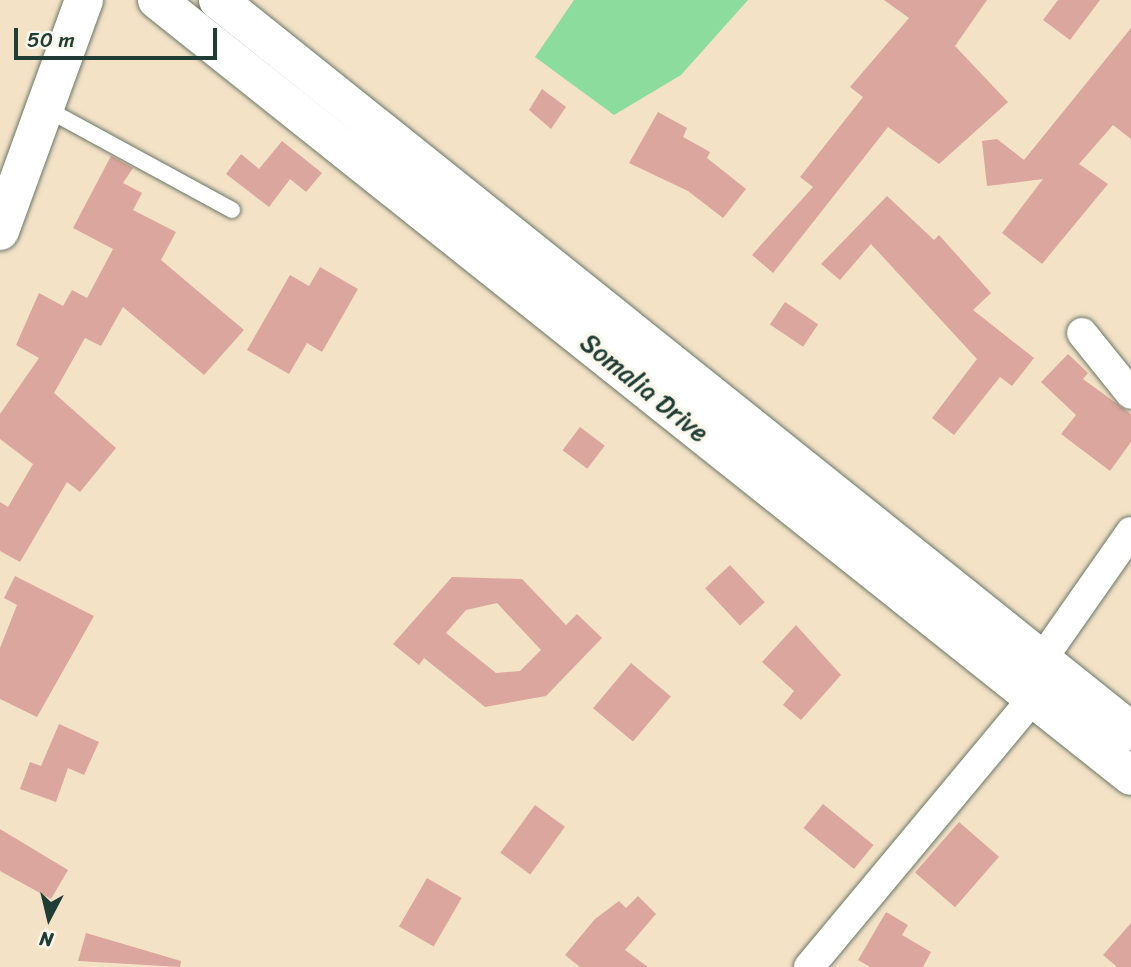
<!DOCTYPE html>
<style>
body{margin:0}
#map{position:relative;width:1131px;height:967px;overflow:hidden;background:#f4e2c7;font-family:Sriracha,sans-serif}
div>[style]{position:absolute}
[style*='--x']{left:calc(var(--x)*1px);top:calc(var(--y)*1px);width:calc(var(--w)*1px);rotate:calc(var(--a)*1deg)}
.green>*{inset:0;background:#8cdd9d}
.building>*{inset:0;background:#dba69d;transform-origin:0 0}
.roads{filter:drop-shadow(0 0 2px #6a7767) drop-shadow(0 0 2px #6a7767)}
.lane>*{height:16px;margin:-8px;padding:0 8px;transform-origin:8px;border-radius:8px;background:#fff}
.street>*{height:30px;margin:-15px;padding:0 15px;transform-origin:15px;border-radius:15px;background:#fff}
.secondary>*{height:38px;margin:-19px;padding:0 19px;transform-origin:19px;border-radius:19px;background:#fff}
.primary>*{height:38px;margin:-19px;padding:0 19px;transform-origin:19px;border-radius:19px;background:#fff}
span{translate:-50% -50%;white-space:nowrap;text-align:center;line-height:1.15;-webkit-text-stroke:7px #fbf7ec;paint-order:stroke}
.street-label{font-size:26px;color:#1f3d34}
.north{position:absolute;left:14px;top:883px;width:70px;height:70px;-webkit-text-stroke:5px #fbf7ec;paint-order:stroke;rotate:187deg;font-size:19px;font-weight:700;line-height:28px;text-align:center;color:#1f3d34}
.north::after{content:'';display:block;margin:auto;width:24px;height:32px;background:#1f3d34;clip-path:polygon(50% 0,100% 100%,50% 72%,0 100%)}
.scale{position:absolute;left:14px;top:28px;width:203px;height:32px;box-sizing:border-box;border:4px solid #1f3d34;border-top:0;padding-left:9px;font-size:21px;line-height:24px;white-space:nowrap;color:#1f3d34;-webkit-text-stroke:5px #fbf7ec;paint-order:stroke}
</style>
<div id="map">
<div class="green">
<div style="clip-path:polygon(574px 0,748px 0,681px 75px,614px 115px,535px 57px)"></div>
</div>
<div class="building">
<div style="clip-path:polygon(884px 0,987px 0,955px 46px,1008px 102px,939px 164px,888px 127px,773px 273px,752px 255px,813px 187px,800px 177px,863px 97px,850px 87px,909px 18px)"></div>
<div style="clip-path:polygon(1058px 0,1100px 0,1070px 40px,1043px 20px)"></div>
<div style="clip-path:polygon(1131px 28px,1131px 139px,1113px 125px,1079px 164px,1108px 184px,1042px 264px,1002px 233px,1043px 179px,987px 186px,982px 141px,997px 139px,1024px 160px)"></div>
<div style="clip-path:polygon(542px 89px,566px 107px,551px 129px,529px 110px)"></div>
<div style="clip-path:polygon(658px 112px,687px 128px,683px 137px,710px 152px,707px 158px,746px 189px,723px 218px,688px 191px,629px 163px)"></div>
<div style="clip-path:polygon(282px 141px,322px 173px,306px 192px,290px 179px,269px 207px,226px 174px,241px 154px,259px 169px)"></div>
<div style="clip-path:polygon(111px 156px,133px 168px,123px 183px,142px 193px,133px 210px,176px 232px,161px 260px,244px 330px,204px 375px,123px 307px,101px 346px,85px 338px,54px 393px,116px 448px,80px 492px,67px 482px,20px 562px,0 551px,0 502px,8px 507px,33px 464px,0 439px,0 414px,39px 358px,16px 345px,39px 293px,63px 306px,72px 290px,87px 298px,113px 249px,73px 228px)"></div>
<div style="clip-path:polygon(887px 196px,934px 240px,939px 235px,991px 293px,973px 310px,1034px 358px,1012px 386px,1000px 377px,954px 435px,932px 418px,977px 359px,871px 244px,840px 280px,821px 264px)"></div>
<div style="clip-path:polygon(320px 267px,358px 289px,322px 352px,307px 343px,289px 374px,247px 350px,290px 275px,309px 286px)"></div>
<div style="left:785px;top:302px;width:40px;height:27px;rotate:34deg"></div>
<div style="clip-path:polygon(1068px 354px,1088px 373px,1083px 379px,1131px 414px,1131px 442px,1110px 471px,1061px 434px,1076px 415px,1041px 382px)"></div>
<div style="left:580px;top:427px;width:31px;height:29px;rotate:37deg"></div>
<div style="left:730px;top:565px;width:51px;height:34px;rotate:47deg"></div>
<div style="clip-path:polygon(15px 576px,94px 616px,37px 717px,0 699px,0 648px,17px 605px,4px 598px)"></div>
<div style="clip-path:polygon(evenodd,452px 577px,522px 579px,566px 625px,577px 614px,602px 638px,546px 696px,485px 707px,424px 658px,419px 665px,393px 644px,452px 577px,497px 603px,541px 650px,520px 671px,496px 673px,446px 633px,466px 610px,497px 603px)"></div>
<div style="clip-path:polygon(796px 625px,841px 675px,801px 720px,783px 705px,794px 691px,762px 662px)"></div>
<div style="left:631px;top:663px;width:52px;height:59px;rotate:40deg"></div>
<div style="clip-path:polygon(59px 724px,99px 742px,84px 775px,68px 768px,56px 802px,20px 789px,30px 762px,41px 766px)"></div>
<div style="left:823px;top:804px;width:65px;height:31px;rotate:39deg"></div>
<div style="left:535px;top:805px;width:37px;height:59px;rotate:36deg"></div>
<div style="left:959px;top:822px;width:53px;height:67px;rotate:41deg"></div>
<div style="clip-path:polygon(0 829px,68px 870px,51px 899px,0 871px)"></div>
<div style="left:427px;top:878px;width:40px;height:56px;rotate:30deg"></div>
<div style="clip-path:polygon(638px 896px,656px 914px,625px 950px,648px 967px,580px 967px,565px 955px,595px 919px,619px 901px,626px 908px)"></div>
<div style="clip-path:polygon(886px 912px,908px 925px,902px 935px,931px 952px,923px 967px,870px 967px,858px 960px)"></div>
<div style="clip-path:polygon(1131px 923px,1131px 967px,1117px 967px,1103px 955px)"></div>
<div style="clip-path:polygon(86px 933px,181px 961px,180px 967px,78px 961px)"></div>
</div>
<div class="roads">
<div class="lane">
<div style="--x:45;--y:108;--w:213;--a:28.6"></div>
</div>
<div class="street">
<div style="--x:1082;--y:333;--w:78;--a:51.2"></div>
<div style="--x:1042;--y:659;--w:155;--a:-55"></div>
<div style="--x:809;--y:967;--w:350;--a:-50.2"></div>
</div>
<div class="secondary">
<div style="--x:0;--y:231;--w:246;--a:-70"></div>
</div>
<div class="primary">
<div style="--x:157;--y:0;--w:1245;--a:38.54"></div>
<div style="--x:218;--y:0;--w:1170;--a:38.68"></div>
</div>
</div>
<div class="street-label">
<span style="left:644px;top:388px;rotate:39deg">Somalia Drive</span>
</div>
<div class="north">N</div>
<div class="scale">50 m</div>
</div>
